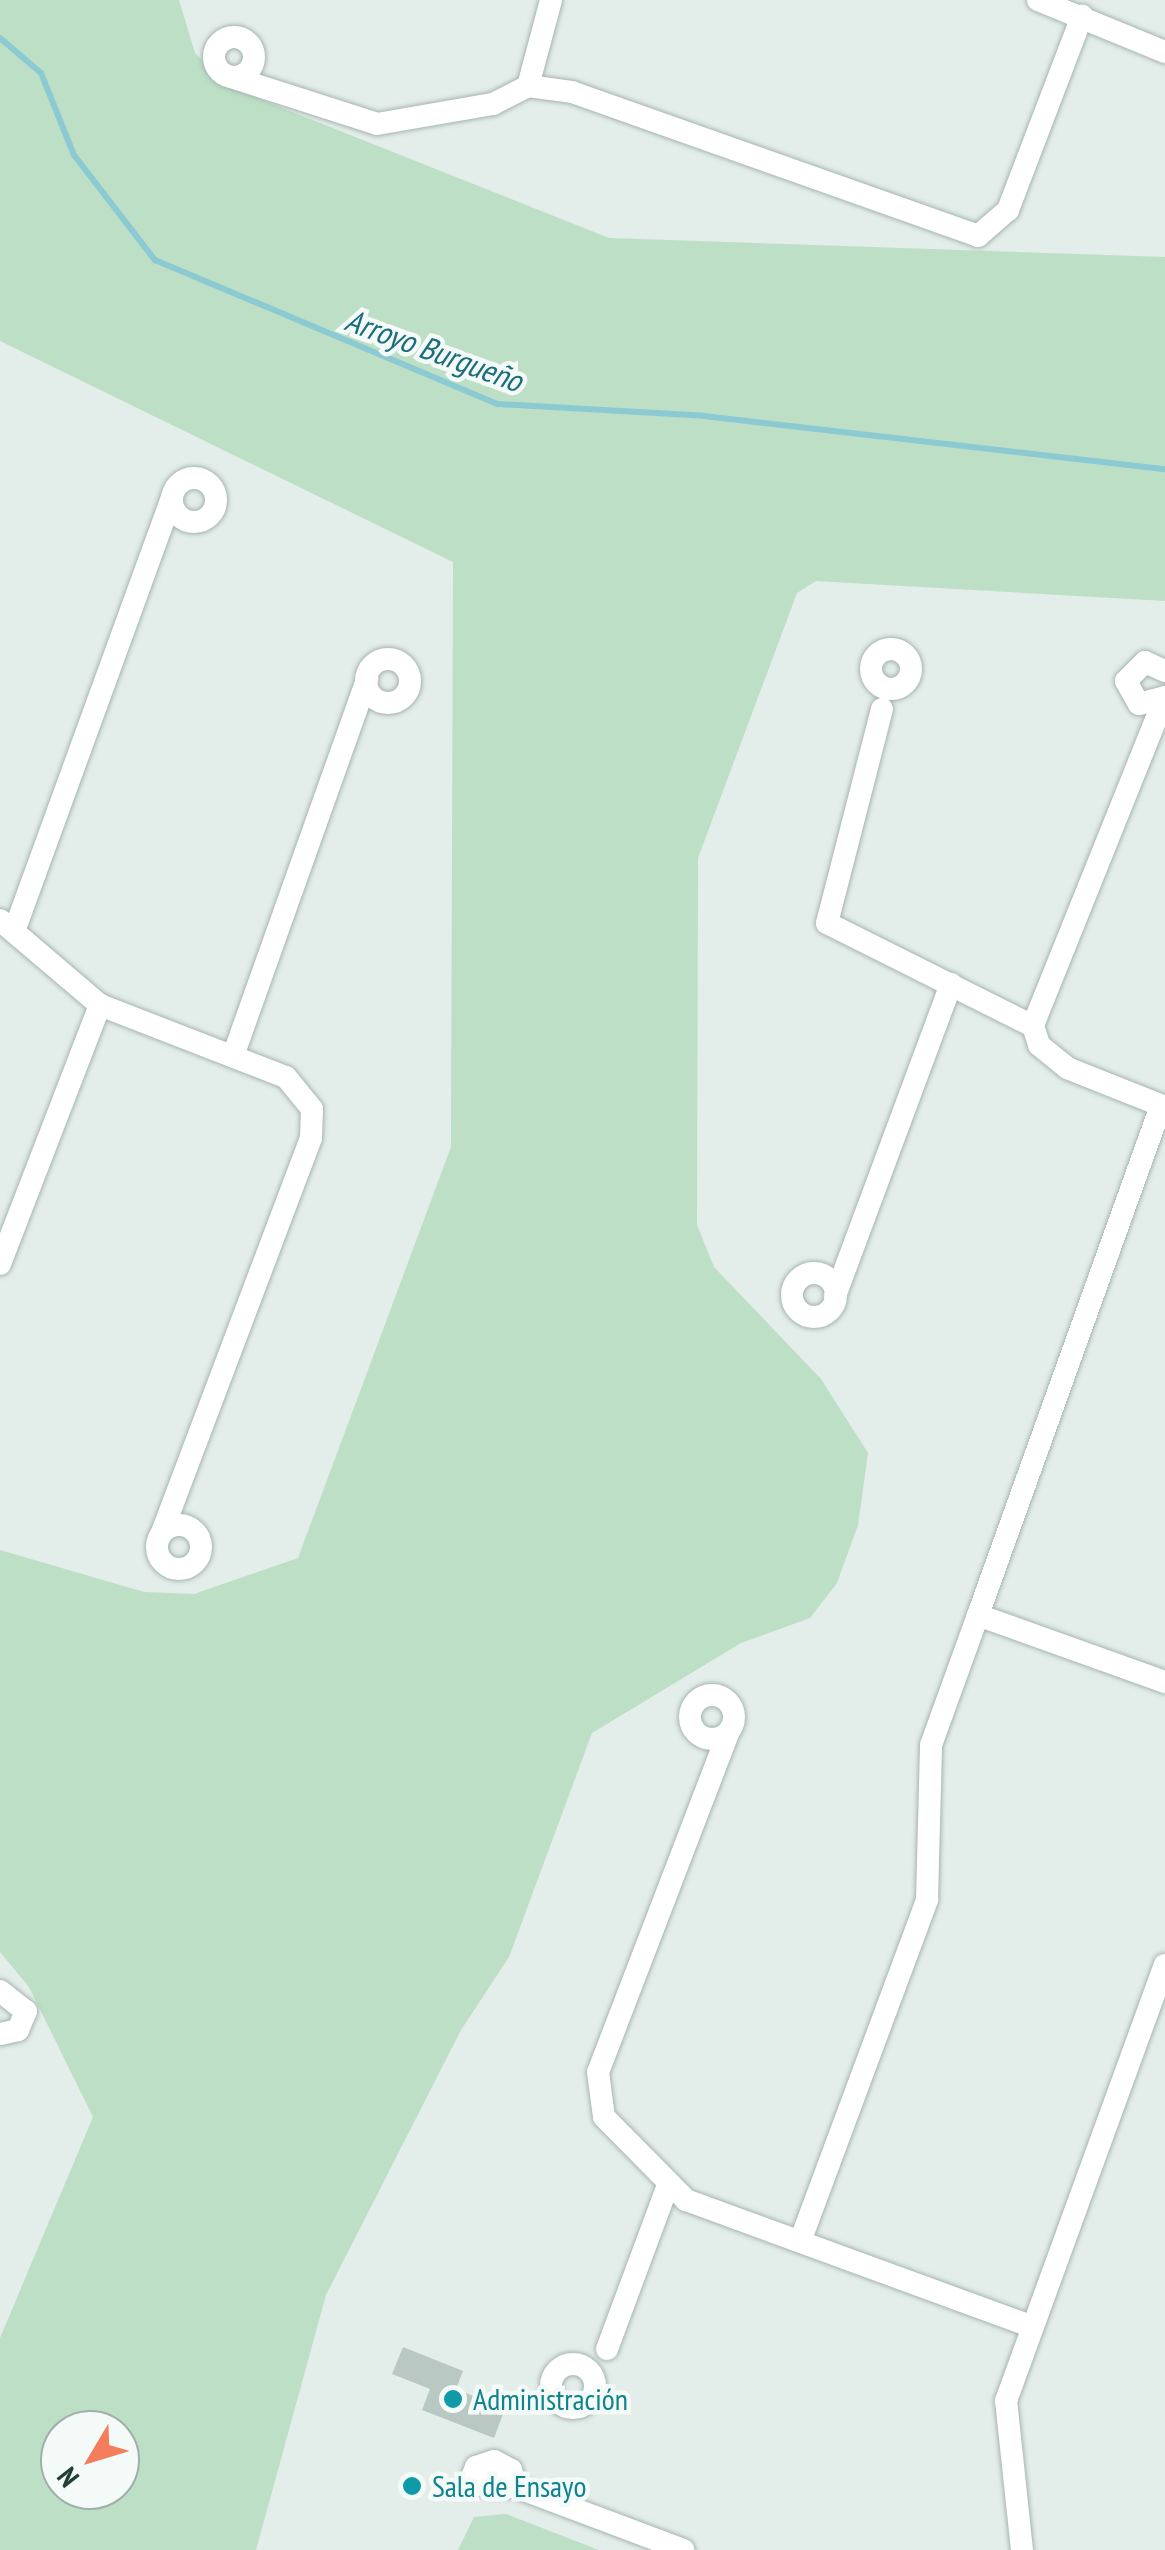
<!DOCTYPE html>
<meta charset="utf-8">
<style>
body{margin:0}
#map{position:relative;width:1165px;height:2550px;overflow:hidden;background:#e3ede9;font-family:"PT Sans Narrow",sans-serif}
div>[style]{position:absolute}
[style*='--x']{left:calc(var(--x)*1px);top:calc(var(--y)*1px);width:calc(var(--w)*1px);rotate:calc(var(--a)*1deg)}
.green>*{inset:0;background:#bcdfc5}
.stream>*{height:6px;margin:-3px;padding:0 3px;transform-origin:3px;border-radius:3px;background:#8bc9d3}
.building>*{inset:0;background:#b9c8c2}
.roads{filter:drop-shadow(0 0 2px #a6b5b0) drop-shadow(0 0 2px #a6b5b0)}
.minor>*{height:22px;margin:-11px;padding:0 11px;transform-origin:11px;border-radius:11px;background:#fff}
.minor>.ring{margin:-11px;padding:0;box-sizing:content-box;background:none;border:22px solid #fff;border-radius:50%}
.dots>*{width:28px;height:28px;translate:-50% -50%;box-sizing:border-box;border:5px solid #f4faf7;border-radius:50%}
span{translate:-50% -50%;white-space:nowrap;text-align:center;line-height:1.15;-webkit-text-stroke:9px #f4faf7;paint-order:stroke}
.culture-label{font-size:30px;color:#0d838f}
.left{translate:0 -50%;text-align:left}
.water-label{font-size:32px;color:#1b6e7c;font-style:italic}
.north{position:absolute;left:40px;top:2410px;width:100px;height:100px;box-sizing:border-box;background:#f4faf7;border:2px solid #a0afaa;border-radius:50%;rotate:232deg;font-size:28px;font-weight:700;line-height:40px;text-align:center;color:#233f37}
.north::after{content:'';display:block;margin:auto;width:35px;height:45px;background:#f47e5b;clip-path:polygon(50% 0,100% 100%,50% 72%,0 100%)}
</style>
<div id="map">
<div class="green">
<div style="clip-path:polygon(evenodd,0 0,179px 0,195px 53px,232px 88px,609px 238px,1165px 257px,1165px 601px,816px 581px,797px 593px,698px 858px,697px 1225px,714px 1267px,821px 1379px,868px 1453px,858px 1525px,837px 1583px,810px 1618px,741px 1643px,592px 1733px,509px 1957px,461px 2030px,326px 2295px,256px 2550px,0 2550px,0 2338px,93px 2117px,29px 1987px,0 1952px,0 1550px,144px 1592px,194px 1594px,298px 1558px,451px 1147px,453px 562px,0 341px,0 0,60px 2430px,120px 2430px,120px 2490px,60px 2490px,60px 2430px)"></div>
<div style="clip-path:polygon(506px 2514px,599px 2550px,458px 2550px,474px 2517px)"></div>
</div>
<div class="stream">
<div style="--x:0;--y:38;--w:54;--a:40.5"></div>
<div style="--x:41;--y:73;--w:88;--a:68.1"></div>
<div style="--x:74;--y:155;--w:133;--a:52.4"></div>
<div style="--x:155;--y:260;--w:372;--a:22.8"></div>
<div style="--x:498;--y:404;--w:206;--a:3.3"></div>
<div style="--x:704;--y:416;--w:464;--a:6.6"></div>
</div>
<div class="building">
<div style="clip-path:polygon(403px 2347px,463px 2371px,456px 2389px,505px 2409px,494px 2438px,422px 2410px,430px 2389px,392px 2374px)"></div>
</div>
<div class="roads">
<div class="minor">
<div style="--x:1038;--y:0;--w:137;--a:22.3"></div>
<div class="ring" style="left:214px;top:37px;width:18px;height:18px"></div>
<div style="--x:231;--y:77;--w:153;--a:17.8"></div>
<div style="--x:377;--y:124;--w:118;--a:-9.8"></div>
<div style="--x:493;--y:104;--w:39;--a:-27"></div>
<div style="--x:528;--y:86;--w:89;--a:-75"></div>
<div style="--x:528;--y:86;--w:44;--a:7.8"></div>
<div style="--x:572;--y:92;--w:431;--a:19.5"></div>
<div style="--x:978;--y:236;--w:40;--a:-41"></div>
<div style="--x:1008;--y:210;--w:208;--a:-69.1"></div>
<div class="ring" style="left:172px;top:478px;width:22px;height:22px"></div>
<div class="ring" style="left:871px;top:649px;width:18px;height:18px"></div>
<div class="ring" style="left:366px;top:659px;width:22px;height:22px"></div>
<div style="--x:1165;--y:671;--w:22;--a:-156"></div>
<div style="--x:1145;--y:662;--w:27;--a:135"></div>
<div style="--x:1126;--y:681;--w:26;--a:61"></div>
<div style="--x:1139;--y:704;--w:27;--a:-15"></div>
<div style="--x:1165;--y:697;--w:354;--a:111.9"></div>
<div style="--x:1033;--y:1026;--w:20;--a:72"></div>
<div style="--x:1039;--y:1045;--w:36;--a:39"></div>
<div style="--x:1067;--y:1068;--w:105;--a:21.7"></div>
<div style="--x:882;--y:709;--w:221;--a:104.4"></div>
<div style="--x:827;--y:923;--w:230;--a:26.6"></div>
<div style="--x:0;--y:920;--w:131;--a:40.4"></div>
<div style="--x:100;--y:1005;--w:199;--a:21.2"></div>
<div style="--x:286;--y:1077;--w:41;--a:50.9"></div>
<div style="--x:312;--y:1109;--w:29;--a:92"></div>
<div style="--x:311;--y:1138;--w:423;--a:110.7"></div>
<div style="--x:16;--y:926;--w:456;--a:-70"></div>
<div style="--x:233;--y:1056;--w:400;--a:-70.4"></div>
<div style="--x:0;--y:1264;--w:278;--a:-68.9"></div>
<div class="ring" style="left:792px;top:1273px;width:22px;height:22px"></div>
<div style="--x:835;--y:1296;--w:333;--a:-69.6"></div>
<div class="ring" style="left:157px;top:1525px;width:22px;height:22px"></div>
<div style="--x:978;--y:1615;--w:541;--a:-70.23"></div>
<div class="ring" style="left:690px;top:1695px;width:22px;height:22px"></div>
<div style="--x:729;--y:1731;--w:365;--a:111"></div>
<div style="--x:598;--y:2072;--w:45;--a:82.4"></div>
<div style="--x:604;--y:2117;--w:117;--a:45.3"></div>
<div style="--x:686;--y:2200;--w:367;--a:20.1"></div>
<div style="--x:0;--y:1991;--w:33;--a:38"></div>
<div style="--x:26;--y:2011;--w:21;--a:113"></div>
<div style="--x:18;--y:2030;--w:18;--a:167"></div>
<div style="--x:801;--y:2239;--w:362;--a:-69.6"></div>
<div style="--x:927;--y:1900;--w:155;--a:-88.5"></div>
<div style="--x:931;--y:1745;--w:138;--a:-70.1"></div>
<div style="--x:978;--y:1615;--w:199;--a:19.7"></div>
<div style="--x:607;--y:2349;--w:172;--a:-69.6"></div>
<div class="ring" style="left:551px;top:2364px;width:22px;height:22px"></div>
<div style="--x:516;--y:2487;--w:18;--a:-106"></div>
<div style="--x:511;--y:2470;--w:19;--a:-152"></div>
<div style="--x:494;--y:2461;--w:19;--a:162"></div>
<div style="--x:476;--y:2467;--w:18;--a:112"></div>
<div style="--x:469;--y:2484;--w:47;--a:3.7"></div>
<div style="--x:516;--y:2487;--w:179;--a:20.6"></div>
<div style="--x:1022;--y:2550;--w:150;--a:-96.1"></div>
<div style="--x:1006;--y:2401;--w:464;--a:-70"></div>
</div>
</div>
<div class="dots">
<div style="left:453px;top:2399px;background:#0f9aa8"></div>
<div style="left:412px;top:2486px;background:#0f9aa8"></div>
</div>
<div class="culture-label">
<span class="left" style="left:473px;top:2399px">Administración</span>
<span class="left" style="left:432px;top:2486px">Sala de Ensayo</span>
</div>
<div class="water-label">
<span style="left:434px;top:350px;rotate:20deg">Arroyo Burgueño</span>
</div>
<div class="north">N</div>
</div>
